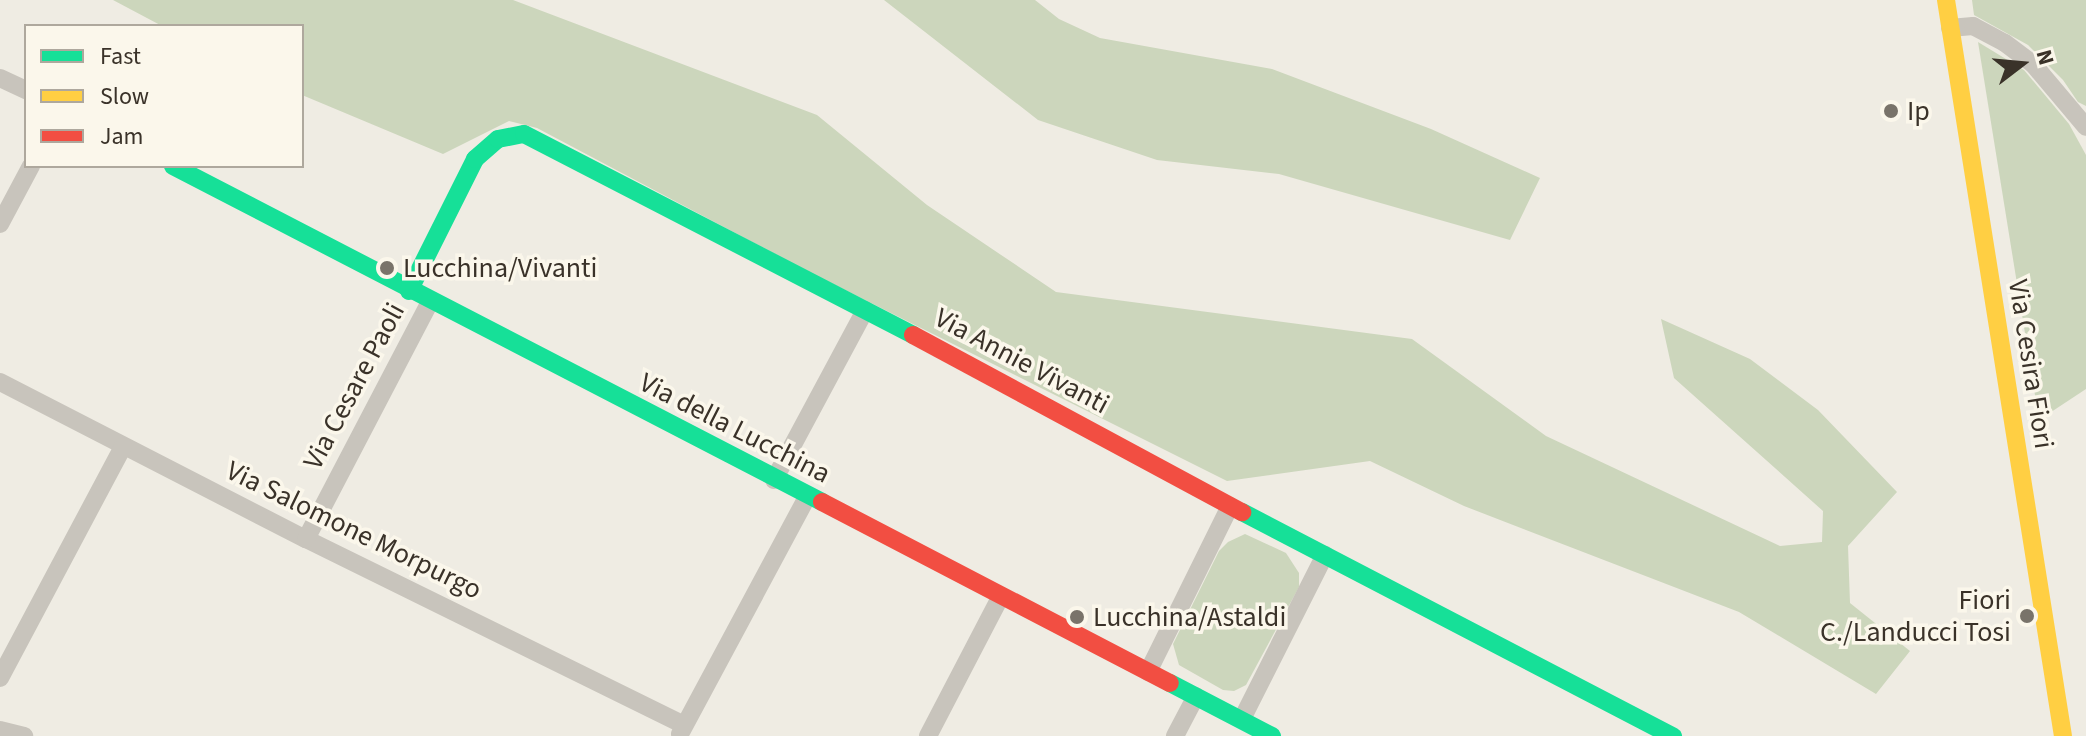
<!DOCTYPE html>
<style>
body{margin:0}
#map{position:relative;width:2086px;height:736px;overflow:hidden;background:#efece3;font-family:"Source Sans 3",sans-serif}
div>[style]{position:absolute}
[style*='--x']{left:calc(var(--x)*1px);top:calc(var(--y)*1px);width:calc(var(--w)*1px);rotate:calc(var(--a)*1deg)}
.green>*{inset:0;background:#ccd6bc}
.street>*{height:18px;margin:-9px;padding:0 9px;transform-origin:9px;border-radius:9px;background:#c8c4bc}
.fast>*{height:18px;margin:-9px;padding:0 9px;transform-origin:9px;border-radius:9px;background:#16e098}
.slow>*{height:18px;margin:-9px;padding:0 9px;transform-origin:9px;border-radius:9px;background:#ffcf43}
.jam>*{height:18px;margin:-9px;padding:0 9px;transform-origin:9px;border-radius:9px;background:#f24e42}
.dots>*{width:22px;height:22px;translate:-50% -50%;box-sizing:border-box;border:4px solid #fbf7eb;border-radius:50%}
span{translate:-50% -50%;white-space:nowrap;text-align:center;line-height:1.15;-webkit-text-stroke:7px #fbf7eb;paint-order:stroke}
.poi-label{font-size:28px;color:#3a3229}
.left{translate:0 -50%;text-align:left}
.right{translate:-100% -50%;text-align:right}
.street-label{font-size:28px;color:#3a3229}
.legend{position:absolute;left:24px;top:24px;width:280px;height:144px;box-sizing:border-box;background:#fbf7eb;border:2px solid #aea89d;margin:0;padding:10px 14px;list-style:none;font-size:24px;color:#3a3229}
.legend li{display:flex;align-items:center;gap:16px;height:40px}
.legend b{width:40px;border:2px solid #aea89d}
.north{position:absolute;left:1982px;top:24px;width:80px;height:80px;-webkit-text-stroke:6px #fbf7eb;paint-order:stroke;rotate:74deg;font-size:22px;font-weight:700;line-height:32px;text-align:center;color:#3a3229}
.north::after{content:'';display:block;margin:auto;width:28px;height:36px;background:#3a3229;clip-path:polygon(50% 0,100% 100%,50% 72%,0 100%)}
</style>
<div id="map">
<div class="green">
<div style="clip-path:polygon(113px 0,513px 0,817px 115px,927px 205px,1056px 292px,1412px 339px,1546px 436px,1780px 546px,1822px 542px,1823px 511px,1674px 378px,1661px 319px,1750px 359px,1818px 410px,1897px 492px,1848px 546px,1850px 603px,1910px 651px,1876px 694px,1739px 612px,1464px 506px,1370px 461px,1227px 481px,811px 273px,537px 128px,509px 121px,443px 154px,302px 95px,302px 26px,162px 26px)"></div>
<div style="clip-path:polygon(884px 0,1035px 0,1059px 19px,1100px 38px,1272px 69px,1431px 129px,1540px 178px,1510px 240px,1279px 174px,1157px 160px,1038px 120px)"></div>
<div style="clip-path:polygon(1972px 0,2086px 0,2086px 106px,2078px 102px,2063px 80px,2028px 45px,1974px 15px)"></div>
<div style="clip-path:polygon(1978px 42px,2024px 70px,2069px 124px,2086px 155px,2086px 389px,2039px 420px)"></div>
<div style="clip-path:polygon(1245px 534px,1286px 553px,1299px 573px,1299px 587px,1246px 685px,1234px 691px,1223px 690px,1179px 665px,1173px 644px,1219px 551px,1228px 542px)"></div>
</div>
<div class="street">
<div style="--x:1950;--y:28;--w:23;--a:-5"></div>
<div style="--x:1973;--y:26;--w:36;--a:28"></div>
<div style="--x:2005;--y:43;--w:35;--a:37"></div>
<div style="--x:2033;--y:64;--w:82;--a:49.9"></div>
<div style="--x:0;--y:78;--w:29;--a:25"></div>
<div style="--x:0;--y:224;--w:66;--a:-61.9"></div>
<div style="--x:0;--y:382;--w:344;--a:27.2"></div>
<div style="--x:306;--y:539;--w:421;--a:26.2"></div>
<div style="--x:774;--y:480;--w:193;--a:-61.8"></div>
<div style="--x:306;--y:539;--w:267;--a:-62.4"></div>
<div style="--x:1148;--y:672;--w:185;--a:-63.7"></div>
<div style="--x:0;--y:678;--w:262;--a:-62"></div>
<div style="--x:1242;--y:719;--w:184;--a:-63.2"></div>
<div style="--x:0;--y:730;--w:25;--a:14"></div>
<div style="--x:680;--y:734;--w:269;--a:-61.8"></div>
<div style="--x:928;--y:736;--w:158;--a:-62.5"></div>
<div style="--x:1175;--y:736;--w:45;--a:-62.3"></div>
</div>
<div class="fast">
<div style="--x:173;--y:166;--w:731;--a:27.37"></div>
<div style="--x:409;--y:291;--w:148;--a:-63.4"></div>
<div style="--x:475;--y:159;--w:30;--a:-41"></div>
<div style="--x:498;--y:139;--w:26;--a:-11"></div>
<div style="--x:524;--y:134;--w:438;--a:27.3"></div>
<div style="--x:1242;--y:512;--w:486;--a:27.5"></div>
<div style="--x:1170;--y:683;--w:115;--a:27.5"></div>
</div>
<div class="slow">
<div style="--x:1946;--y:0;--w:745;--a:80.97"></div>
</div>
<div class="jam">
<div style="--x:913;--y:335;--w:374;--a:28.3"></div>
<div style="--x:822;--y:502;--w:392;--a:27.5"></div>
</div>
<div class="dots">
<div style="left:1891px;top:111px;background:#79736a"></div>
<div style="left:387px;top:268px;background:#79736a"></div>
<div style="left:2027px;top:616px;background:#79736a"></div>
<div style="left:1077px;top:617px;background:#79736a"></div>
</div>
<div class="poi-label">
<span class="left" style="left:1907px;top:111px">Ip</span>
<span class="left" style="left:403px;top:268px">Lucchina/Vivanti</span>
<span class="right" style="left:2011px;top:616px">Fiori<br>C./Landucci Tosi</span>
<span class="left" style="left:1093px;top:617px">Lucchina/Astaldi</span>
</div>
<div class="street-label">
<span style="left:1022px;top:361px;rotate:28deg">Via Annie Vivanti</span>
<span style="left:2031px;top:364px;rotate:81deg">Via Cesira Fiori</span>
<span style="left:354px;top:386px;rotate:-62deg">Via Cesare Paoli</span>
<span style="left:735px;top:428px;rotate:27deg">Via della Lucchina</span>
<span style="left:354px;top:530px;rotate:26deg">Via Salomone Morpurgo</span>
</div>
<ul class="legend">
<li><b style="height:10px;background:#16e098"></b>Fast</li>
<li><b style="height:10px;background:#ffcf43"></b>Slow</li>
<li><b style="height:10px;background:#f24e42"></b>Jam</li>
</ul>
<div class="north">N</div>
</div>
